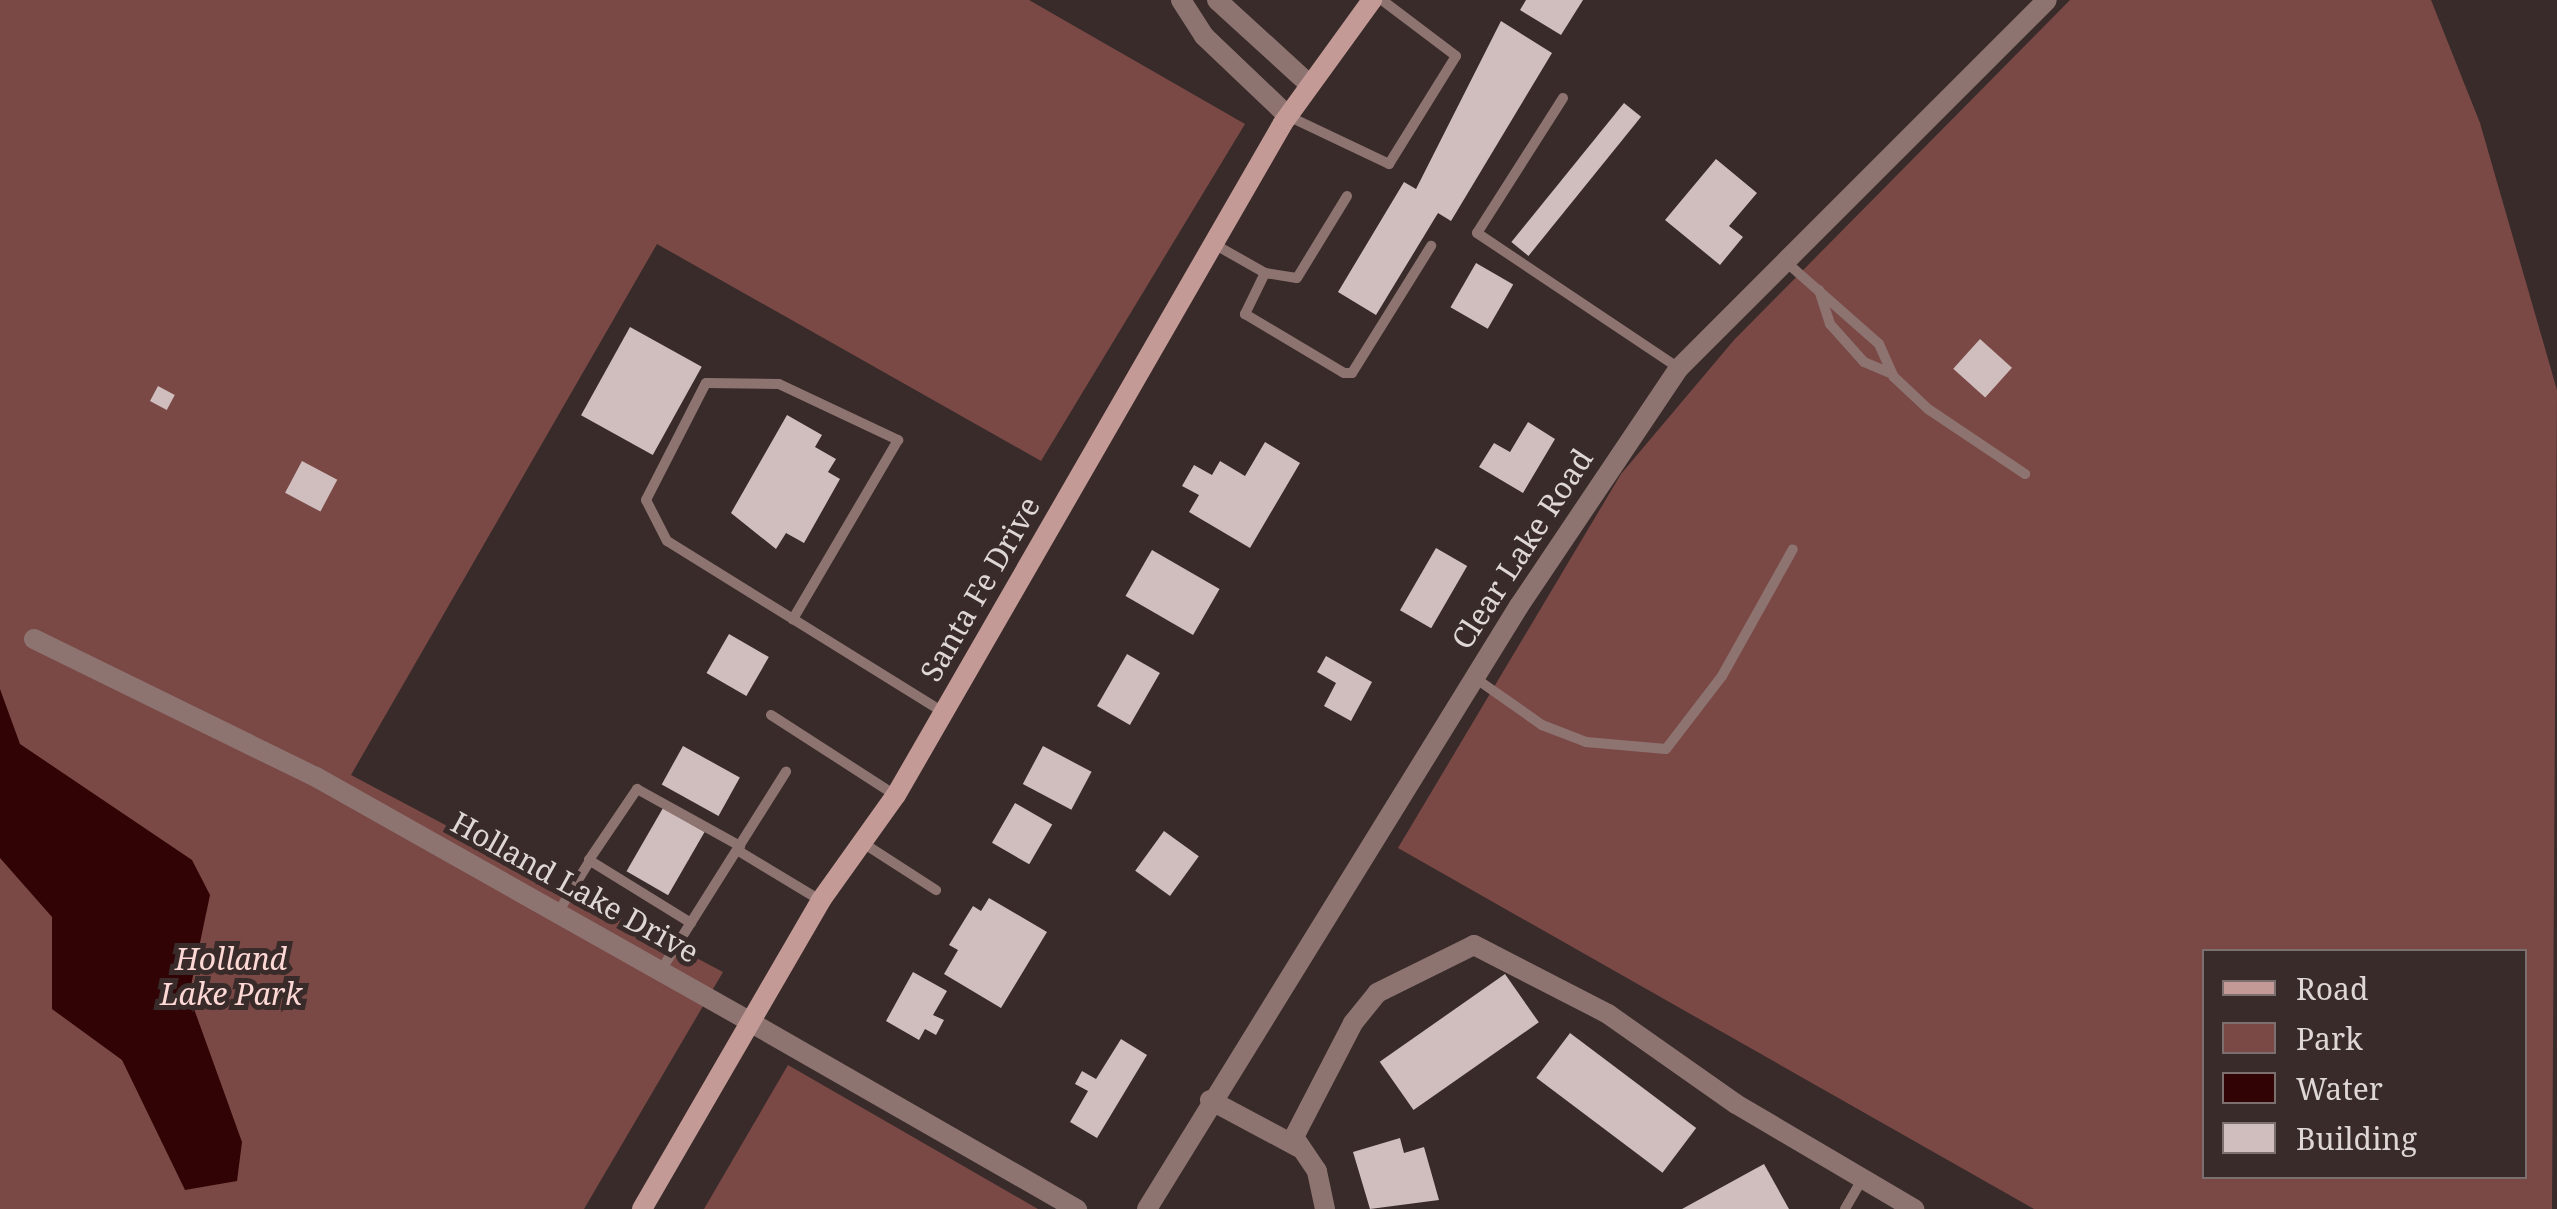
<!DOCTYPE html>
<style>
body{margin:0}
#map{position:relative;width:2557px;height:1209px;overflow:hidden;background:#382b2a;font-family:"Noto Serif",serif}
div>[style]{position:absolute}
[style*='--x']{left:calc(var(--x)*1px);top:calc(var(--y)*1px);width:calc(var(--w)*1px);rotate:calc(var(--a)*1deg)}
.green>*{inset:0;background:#7a4946}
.water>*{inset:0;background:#310305}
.building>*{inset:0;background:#cfbebd;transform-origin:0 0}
.service>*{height:10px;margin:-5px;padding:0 5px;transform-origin:5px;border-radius:5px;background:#8e7471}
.minor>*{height:20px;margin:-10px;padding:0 10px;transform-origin:10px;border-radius:10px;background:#8e7471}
.tertiary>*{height:20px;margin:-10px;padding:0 10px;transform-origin:10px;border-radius:10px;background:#8e7471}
.secondary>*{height:20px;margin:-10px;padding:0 10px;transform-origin:10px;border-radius:10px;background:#c49a97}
span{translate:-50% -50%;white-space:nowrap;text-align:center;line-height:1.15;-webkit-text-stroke:10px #382b2a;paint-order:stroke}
.street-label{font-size:30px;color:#dfd7d6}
.park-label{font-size:30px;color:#fdd8d5;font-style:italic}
.legend{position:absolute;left:2202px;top:949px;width:325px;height:230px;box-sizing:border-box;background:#382b2a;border:2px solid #7b706f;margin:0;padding:12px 18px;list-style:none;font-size:30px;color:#dfd7d6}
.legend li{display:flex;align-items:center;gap:20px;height:50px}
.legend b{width:50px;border:2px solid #7b706f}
</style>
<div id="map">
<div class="green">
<div style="clip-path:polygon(0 0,1029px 0,1245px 124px,1041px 461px,657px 244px,351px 775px,723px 972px,584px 1209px,0 1209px)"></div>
<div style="clip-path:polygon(evenodd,2070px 0,2431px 0,2480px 123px,2557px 390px,2552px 1209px,2034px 1209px,1398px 848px,1621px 474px,1734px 340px,2070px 0,2204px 952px,2524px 952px,2524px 1176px,2204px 1176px,2204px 952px)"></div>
<div style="clip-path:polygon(788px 1065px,1038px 1209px,704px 1209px)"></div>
</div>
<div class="water">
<div style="clip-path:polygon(0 689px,20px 744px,192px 860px,210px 895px,189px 995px,242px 1142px,237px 1181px,185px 1190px,122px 1060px,52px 1009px,52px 917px,0 858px)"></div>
</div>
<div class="building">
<div style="clip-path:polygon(1526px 0,1583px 0,1561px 35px,1520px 10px)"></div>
<div style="clip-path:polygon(1501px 21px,1552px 53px,1451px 221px,1438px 213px,1376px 315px,1338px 292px,1404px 182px,1416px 189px)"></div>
<div style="left:1624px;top:103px;width:22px;height:179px;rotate:39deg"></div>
<div style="clip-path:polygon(1716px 159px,1757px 193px,1729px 226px,1743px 237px,1720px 265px,1665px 220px)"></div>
<div style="left:1476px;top:263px;width:43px;height:51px;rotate:30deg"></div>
<div style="left:630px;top:327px;width:82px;height:101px;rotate:29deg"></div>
<div style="left:1980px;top:339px;width:43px;height:40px;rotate:42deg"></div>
<div style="left:158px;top:386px;width:19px;height:17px;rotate:28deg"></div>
<div style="clip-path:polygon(787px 415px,822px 435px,815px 447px,836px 459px,828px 472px,840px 479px,804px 543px,786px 533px,776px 549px,731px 513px)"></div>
<div style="clip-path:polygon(1528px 422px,1555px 439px,1523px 493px,1479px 467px,1494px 443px,1510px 452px)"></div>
<div style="clip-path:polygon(1265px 442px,1300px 463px,1250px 548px,1189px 512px,1199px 495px,1182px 486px,1194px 465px,1212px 475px,1220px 461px,1245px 476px)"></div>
<div style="left:302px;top:461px;width:40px;height:36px;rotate:28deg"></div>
<div style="left:1436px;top:548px;width:36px;height:72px;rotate:30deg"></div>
<div style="left:1152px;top:550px;width:78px;height:53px;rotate:30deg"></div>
<div style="left:729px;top:634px;width:46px;height:45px;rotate:30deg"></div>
<div style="left:1127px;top:654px;width:38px;height:60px;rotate:30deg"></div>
<div style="clip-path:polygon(1326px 656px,1372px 682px,1351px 721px,1324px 706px,1336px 683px,1317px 672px)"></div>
<div style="left:683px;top:746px;width:65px;height:44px;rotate:29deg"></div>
<div style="left:1043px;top:746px;width:55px;height:43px;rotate:28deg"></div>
<div style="left:1015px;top:803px;width:43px;height:46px;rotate:30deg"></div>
<div style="left:663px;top:808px;width:48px;height:73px;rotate:30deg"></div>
<div style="left:1164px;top:831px;width:43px;height:49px;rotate:36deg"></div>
<div style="clip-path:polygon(989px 898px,1047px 932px,1001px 1008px,944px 974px,958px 950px,949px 945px,973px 906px,981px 911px)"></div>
<div style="clip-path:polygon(913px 972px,947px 991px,933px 1015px,944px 1020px,936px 1035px,925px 1029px,919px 1040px,886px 1021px)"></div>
<div style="left:1505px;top:974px;width:59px;height:153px;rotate:55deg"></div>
<div style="left:1570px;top:1033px;width:158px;height:56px;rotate:37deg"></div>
<div style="clip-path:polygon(1121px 1039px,1147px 1055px,1097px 1138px,1070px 1122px,1088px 1091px,1075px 1084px,1082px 1071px,1096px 1079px)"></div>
<div style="clip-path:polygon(1400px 1138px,1404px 1153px,1424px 1147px,1439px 1200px,1370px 1209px,1353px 1152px)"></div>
<div style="clip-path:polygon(1764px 1164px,1789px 1209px,1682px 1209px)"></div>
</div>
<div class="service">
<div style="--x:1563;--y:98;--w:160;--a:122.5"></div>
<div style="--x:1477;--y:233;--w:243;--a:33.8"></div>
<div style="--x:1288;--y:116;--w:112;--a:25.4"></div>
<div style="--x:1389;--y:164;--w:127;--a:-58.2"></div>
<div style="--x:1456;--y:56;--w:93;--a:-142.9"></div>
<div style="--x:1214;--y:244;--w:59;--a:29.6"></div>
<div style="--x:1265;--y:273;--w:46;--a:116"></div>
<div style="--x:1245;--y:314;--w:115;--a:30.8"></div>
<div style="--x:1344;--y:373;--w:8;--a:0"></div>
<div style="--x:1352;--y:373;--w:150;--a:-58.1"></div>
<div style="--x:1786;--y:262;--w:124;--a:41.4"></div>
<div style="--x:1879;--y:344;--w:36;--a:66"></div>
<div style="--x:1894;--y:377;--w:47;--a:43.3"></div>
<div style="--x:1928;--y:409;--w:117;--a:33.8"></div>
<div style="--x:1265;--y:273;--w:32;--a:9"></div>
<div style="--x:1297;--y:278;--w:96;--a:-58.6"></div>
<div style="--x:1819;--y:290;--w:36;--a:72"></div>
<div style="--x:1830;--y:324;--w:51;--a:48.2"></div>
<div style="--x:1864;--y:362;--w:30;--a:23"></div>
<div style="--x:793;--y:619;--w:148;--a:-148.2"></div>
<div style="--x:667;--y:541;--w:46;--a:-117.1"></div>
<div style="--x:646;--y:500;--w:131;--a:-62.9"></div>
<div style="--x:706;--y:383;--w:73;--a:0.8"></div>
<div style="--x:779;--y:384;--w:132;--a:25.2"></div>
<div style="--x:898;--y:440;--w:208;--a:120.4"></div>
<div style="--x:793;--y:619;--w:176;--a:31.8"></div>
<div style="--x:1475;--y:678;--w:82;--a:35"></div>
<div style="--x:1542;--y:725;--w:47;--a:21.1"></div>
<div style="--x:1586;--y:742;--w:80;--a:5"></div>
<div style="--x:1666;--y:749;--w:92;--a:-52.5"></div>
<div style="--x:1722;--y:676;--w:145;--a:-60.8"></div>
<div style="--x:771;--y:715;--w:148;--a:32.8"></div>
<div style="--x:863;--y:843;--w:87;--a:32.8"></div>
<div style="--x:737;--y:850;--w:97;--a:31.1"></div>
<div style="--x:557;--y:914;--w:61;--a:-58.4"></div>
<div style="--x:691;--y:923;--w:120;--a:-148.3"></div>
<div style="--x:589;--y:860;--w:86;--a:-55.9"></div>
<div style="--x:637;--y:789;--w:118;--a:29"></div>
<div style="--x:663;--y:967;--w:231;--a:-57.8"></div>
<div style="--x:1845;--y:1209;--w:34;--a:-60"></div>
</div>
<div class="minor">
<div style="--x:1181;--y:0;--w:43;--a:57.4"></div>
<div style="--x:1204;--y:36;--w:116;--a:43.6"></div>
<div style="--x:1217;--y:0;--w:125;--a:42.4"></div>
<div style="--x:34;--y:639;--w:314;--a:26.1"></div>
<div style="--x:316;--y:777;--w:498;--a:29.4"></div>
<div style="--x:1210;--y:1100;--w:100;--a:28.1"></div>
<div style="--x:1147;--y:1209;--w:709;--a:-58.33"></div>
<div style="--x:1519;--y:606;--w:287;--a:-56.1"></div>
<div style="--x:1679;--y:368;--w:520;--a:-45"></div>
<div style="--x:1325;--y:1209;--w:39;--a:-102"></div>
<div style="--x:1317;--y:1171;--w:41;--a:-124.1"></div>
<div style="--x:1294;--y:1137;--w:128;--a:-62.6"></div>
<div style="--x:1353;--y:1023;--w:38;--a:-51"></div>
<div style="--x:1377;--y:993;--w:108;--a:-26.3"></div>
<div style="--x:1474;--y:945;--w:151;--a:27.2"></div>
<div style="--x:1608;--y:1014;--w:156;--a:35.1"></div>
<div style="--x:1736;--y:1104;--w:207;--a:30.5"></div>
</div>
<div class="tertiary">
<div style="--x:750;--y:1022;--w:377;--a:29.8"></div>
</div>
<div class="secondary">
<div style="--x:642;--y:1209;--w:357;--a:-59.9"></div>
<div style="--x:821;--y:900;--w:129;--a:-54.5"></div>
<div style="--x:896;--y:795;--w:775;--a:-60.06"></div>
<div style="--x:1283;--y:123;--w:152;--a:-54.1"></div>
</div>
<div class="street-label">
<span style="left:1522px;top:549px;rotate:-57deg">Clear Lake Road</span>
<span style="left:980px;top:589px;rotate:-60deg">Santa Fe Drive</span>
<span style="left:575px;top:887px;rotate:29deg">Holland Lake Drive</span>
</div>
<div class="park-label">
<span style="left:231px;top:976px">Holland<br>Lake Park</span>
</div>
<ul class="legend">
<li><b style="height:12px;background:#c49a97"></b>Road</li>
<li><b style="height:28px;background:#7a4946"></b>Park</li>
<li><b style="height:28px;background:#310305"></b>Water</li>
<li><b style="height:28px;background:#cfbebd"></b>Building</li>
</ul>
</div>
